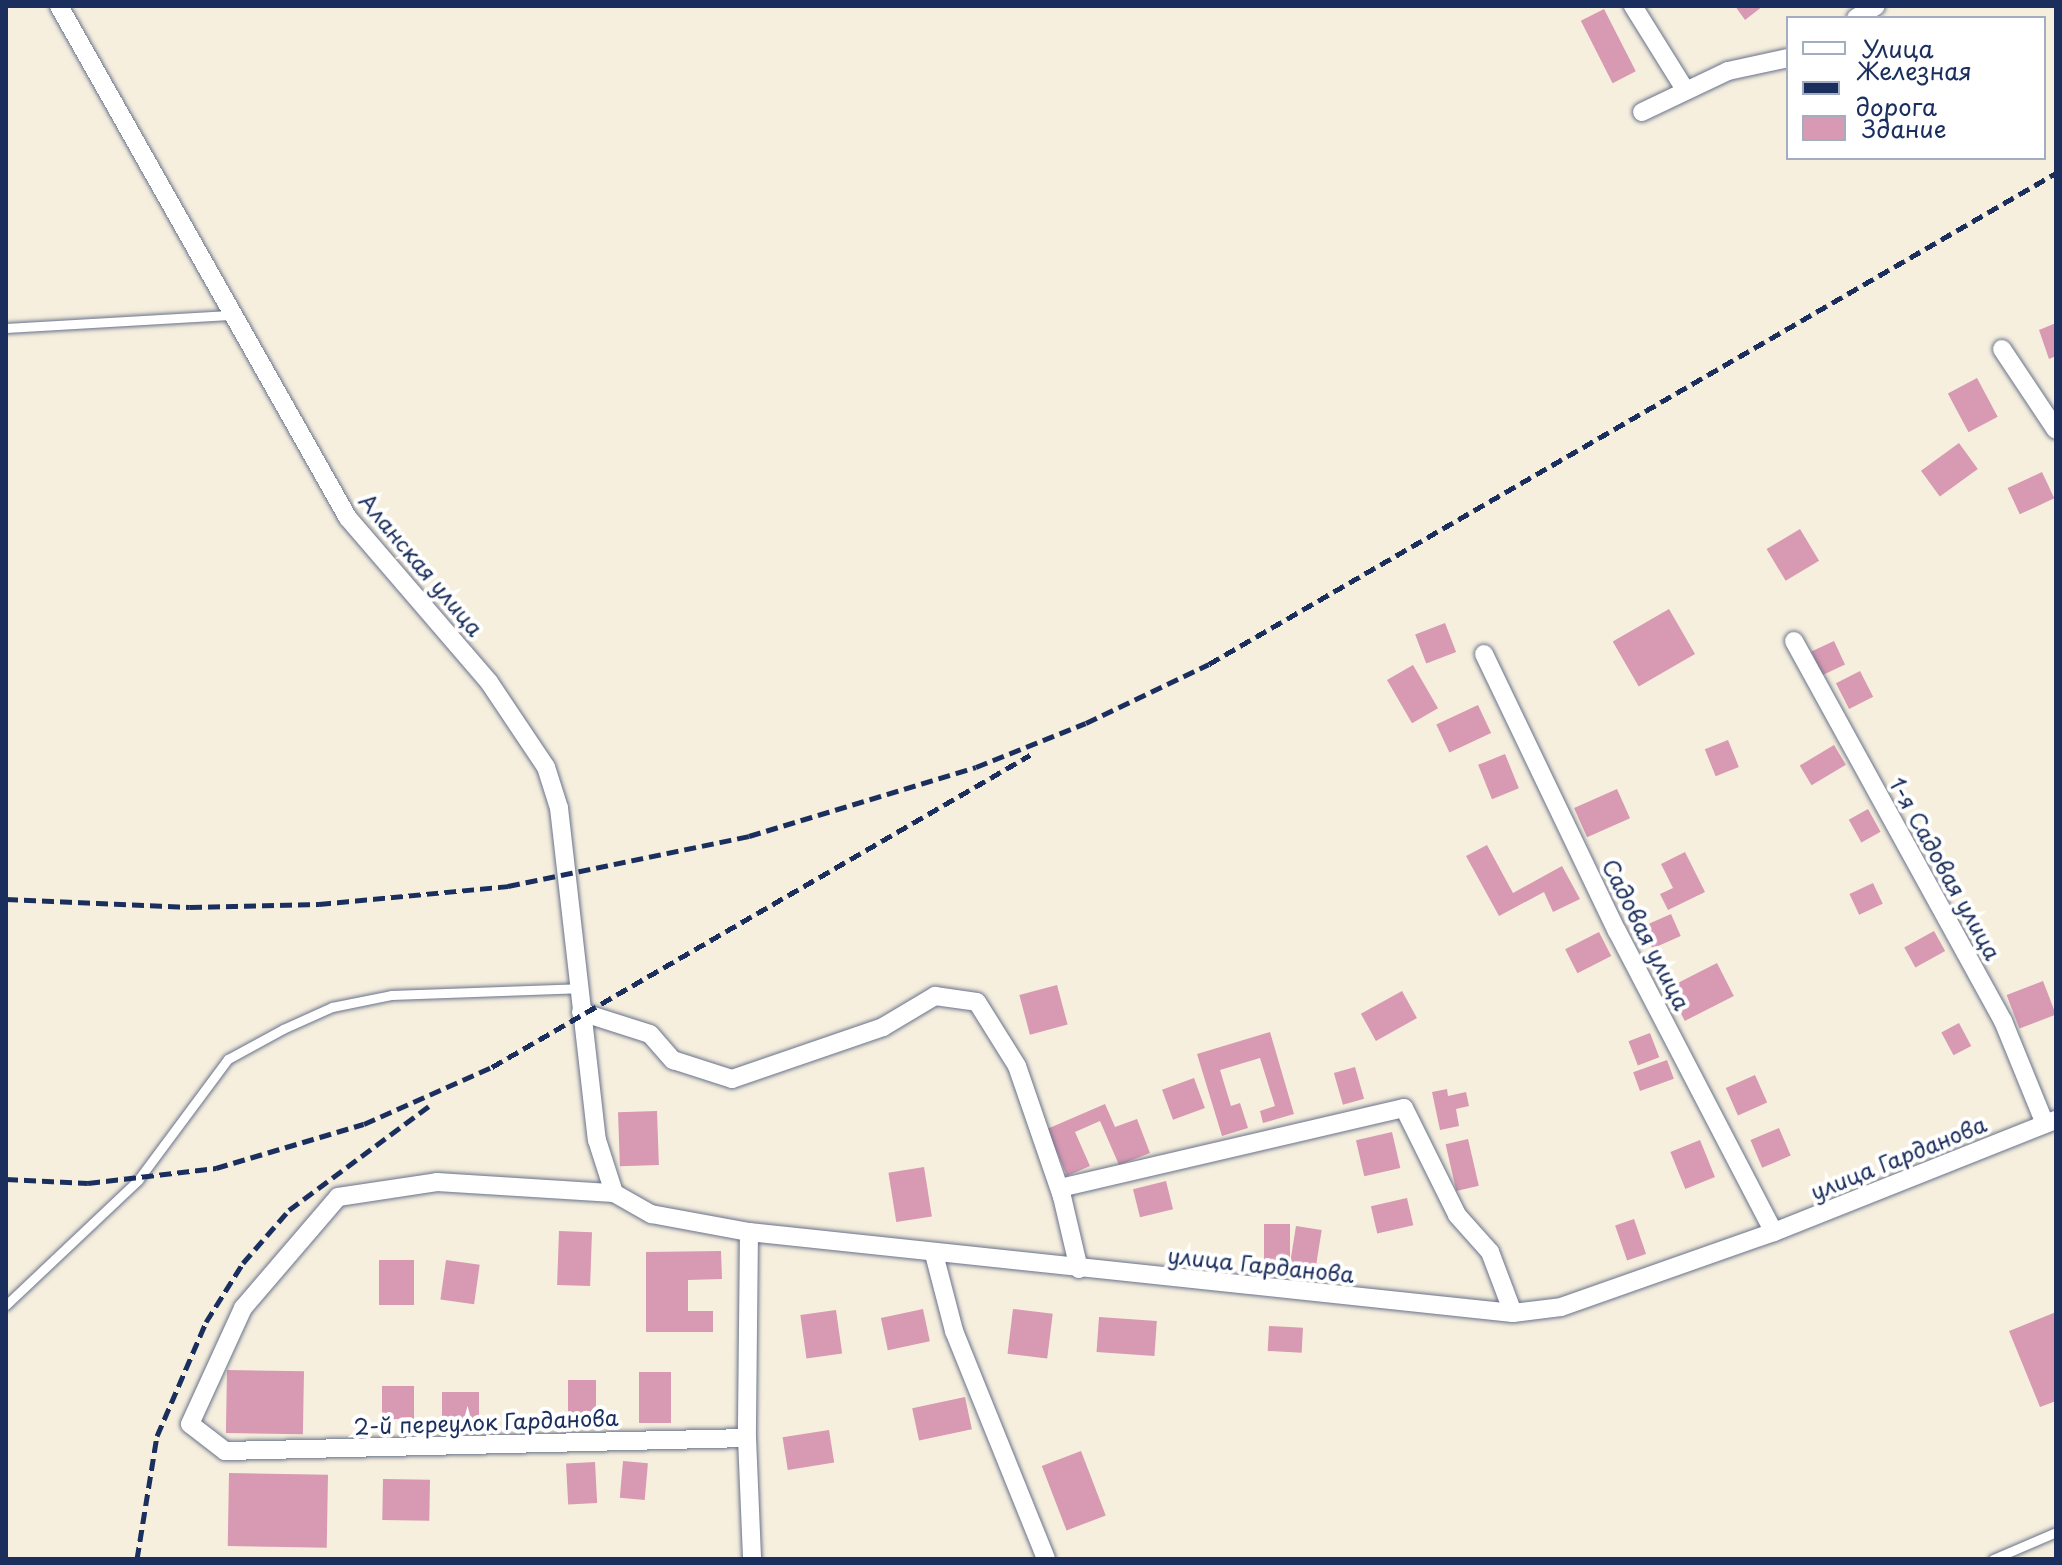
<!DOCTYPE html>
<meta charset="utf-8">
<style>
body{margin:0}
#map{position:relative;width:2062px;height:1565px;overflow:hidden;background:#f6efde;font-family:"Playpen Sans",sans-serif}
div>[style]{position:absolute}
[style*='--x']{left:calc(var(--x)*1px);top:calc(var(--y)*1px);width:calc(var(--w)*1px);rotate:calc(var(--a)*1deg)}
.building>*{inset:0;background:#d899b2;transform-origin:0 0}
.roads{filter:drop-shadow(0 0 2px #68728b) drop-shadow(0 0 2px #68728b)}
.service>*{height:9px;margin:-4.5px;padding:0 4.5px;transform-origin:4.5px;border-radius:4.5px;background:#fff}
.minor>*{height:18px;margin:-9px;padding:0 9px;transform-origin:9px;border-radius:9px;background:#fff}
.rail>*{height:5px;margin-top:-2.5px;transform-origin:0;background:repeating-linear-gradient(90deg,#1b2f5e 0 12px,transparent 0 18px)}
span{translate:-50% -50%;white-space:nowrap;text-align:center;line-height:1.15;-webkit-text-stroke:8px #fff;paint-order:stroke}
.street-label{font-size:22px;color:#1b2f5e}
.frame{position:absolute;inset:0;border:8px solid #1b2f5e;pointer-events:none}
.legend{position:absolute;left:1786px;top:16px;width:260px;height:144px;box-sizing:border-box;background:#fff;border:2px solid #a4acbf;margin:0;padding:10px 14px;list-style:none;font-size:24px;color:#1b2f5e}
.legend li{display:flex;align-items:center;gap:16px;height:40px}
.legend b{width:40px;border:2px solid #a4acbf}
</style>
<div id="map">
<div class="building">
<div style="clip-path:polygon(1735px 6px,1763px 6px,1745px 20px)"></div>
<div style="left:1604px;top:9px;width:70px;height:26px;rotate:63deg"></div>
<div style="clip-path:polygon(2056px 323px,2056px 356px,2049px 359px,2039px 330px)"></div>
<div style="left:1977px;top:378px;width:44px;height:33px;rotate:62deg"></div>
<div style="left:1959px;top:443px;width:32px;height:47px;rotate:54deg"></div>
<div style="left:2042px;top:472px;width:29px;height:38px;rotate:65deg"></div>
<div style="left:1800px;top:529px;width:37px;height:39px;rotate:59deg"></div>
<div style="left:1669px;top:609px;width:52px;height:65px;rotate:60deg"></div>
<div style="left:1445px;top:623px;width:31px;height:32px;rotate:69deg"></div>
<div style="left:1834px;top:641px;width:26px;height:25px;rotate:65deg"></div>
<div style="left:1413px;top:665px;width:50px;height:30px;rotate:60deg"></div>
<div style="left:1860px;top:671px;width:29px;height:27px;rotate:63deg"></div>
<div style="left:1478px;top:705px;width:31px;height:46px;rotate:65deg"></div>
<div style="left:1728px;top:740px;width:29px;height:25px;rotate:68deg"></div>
<div style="left:1834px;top:745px;width:23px;height:40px;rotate:59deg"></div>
<div style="left:1505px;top:754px;width:37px;height:29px;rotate:68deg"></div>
<div style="left:1617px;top:789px;width:32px;height:47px;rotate:66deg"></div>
<div style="left:1868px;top:809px;width:26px;height:22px;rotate:61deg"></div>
<div style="clip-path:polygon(1487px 845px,1513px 893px,1562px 866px,1580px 899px,1553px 912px,1544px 892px,1499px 916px,1466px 856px)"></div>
<div style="clip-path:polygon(1685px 852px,1705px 892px,1668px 910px,1660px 894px,1673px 888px,1661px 864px)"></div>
<div style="left:1873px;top:883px;width:23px;height:26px;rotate:65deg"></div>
<div style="left:1671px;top:914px;width:24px;height:31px;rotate:66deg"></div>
<div style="left:1934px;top:931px;width:23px;height:34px;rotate:61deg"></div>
<div style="left:1599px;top:932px;width:27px;height:38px;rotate:63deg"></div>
<div style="left:1717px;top:963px;width:37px;height:55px;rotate:63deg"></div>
<div style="left:2043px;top:981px;width:36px;height:39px;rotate:69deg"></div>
<div style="left:1057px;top:985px;width:41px;height:39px;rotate:75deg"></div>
<div style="left:1402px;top:991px;width:31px;height:47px;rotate:61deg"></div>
<div style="left:1959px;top:1023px;width:26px;height:20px;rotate:62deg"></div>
<div style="clip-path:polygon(1270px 1032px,1294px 1114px,1263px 1123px,1260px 1111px,1275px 1106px,1260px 1058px,1220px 1070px,1231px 1106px,1240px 1103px,1248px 1128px,1222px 1136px,1197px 1054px)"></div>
<div style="left:1650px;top:1033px;width:26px;height:23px;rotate:69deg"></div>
<div style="left:1667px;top:1060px;width:20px;height:36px;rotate:70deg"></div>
<div style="left:1355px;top:1067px;width:33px;height:22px;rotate:74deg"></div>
<div style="left:1755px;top:1075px;width:30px;height:32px;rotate:66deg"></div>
<div style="left:1194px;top:1078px;width:32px;height:34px;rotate:70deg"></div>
<div style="clip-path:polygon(1447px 1089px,1448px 1096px,1466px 1092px,1469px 1106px,1456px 1109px,1459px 1126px,1440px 1130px,1432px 1092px)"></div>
<div style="clip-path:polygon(1105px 1104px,1115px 1127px,1137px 1119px,1150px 1153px,1119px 1165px,1100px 1121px,1075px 1132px,1090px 1166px,1067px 1176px,1047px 1129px)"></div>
<div style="left:657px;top:1111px;width:54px;height:39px;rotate:88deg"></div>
<div style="left:1779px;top:1128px;width:30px;height:31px;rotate:67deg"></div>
<div style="left:1392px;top:1132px;width:37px;height:37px;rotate:77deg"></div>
<div style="left:1468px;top:1139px;width:48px;height:23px;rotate:77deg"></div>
<div style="left:1700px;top:1140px;width:40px;height:32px;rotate:68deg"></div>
<div style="left:924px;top:1167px;width:50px;height:36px;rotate:81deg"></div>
<div style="left:1166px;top:1181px;width:29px;height:34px;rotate:76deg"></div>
<div style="left:1407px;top:1198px;width:28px;height:37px;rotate:77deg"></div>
<div style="left:1634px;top:1219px;width:37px;height:20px;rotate:71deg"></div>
<div style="left:1264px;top:1224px;width:26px;height:42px"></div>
<div style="left:1296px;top:1226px;width:26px;height:39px;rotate:9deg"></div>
<div style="left:559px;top:1231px;width:33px;height:54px;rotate:2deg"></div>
<div style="clip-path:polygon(721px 1251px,722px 1279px,688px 1280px,688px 1311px,713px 1311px,713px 1332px,646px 1332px,646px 1252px)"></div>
<div style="left:379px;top:1260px;width:35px;height:45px"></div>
<div style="left:446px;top:1260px;width:34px;height:40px;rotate:8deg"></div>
<div style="left:923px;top:1309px;width:33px;height:43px;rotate:78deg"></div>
<div style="left:1013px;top:1309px;width:40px;height:45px;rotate:7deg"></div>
<div style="left:836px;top:1310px;width:44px;height:36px;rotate:82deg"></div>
<div style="clip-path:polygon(2056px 1312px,2056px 1401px,2040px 1407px,2009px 1331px)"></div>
<div style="left:1099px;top:1317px;width:58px;height:35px;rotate:4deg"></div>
<div style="left:1269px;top:1326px;width:34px;height:25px;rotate:3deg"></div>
<div style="left:227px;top:1370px;width:77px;height:63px;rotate:1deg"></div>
<div style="left:639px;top:1372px;width:32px;height:51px"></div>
<div style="left:568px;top:1380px;width:28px;height:41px"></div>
<div style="left:414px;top:1386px;width:33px;height:32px;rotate:90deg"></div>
<div style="left:442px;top:1392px;width:37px;height:33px"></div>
<div style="left:965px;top:1397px;width:33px;height:54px;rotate:78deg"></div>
<div style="left:829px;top:1430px;width:33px;height:47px;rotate:81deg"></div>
<div style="left:1081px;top:1451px;width:69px;height:42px;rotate:69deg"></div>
<div style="left:623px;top:1461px;width:25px;height:37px;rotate:5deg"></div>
<div style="left:595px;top:1462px;width:41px;height:29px;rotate:87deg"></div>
<div style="left:229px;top:1473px;width:99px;height:73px;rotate:1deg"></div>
<div style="left:383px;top:1479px;width:47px;height:41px;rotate:1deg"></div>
</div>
<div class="roads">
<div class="service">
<div style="--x:6;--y:328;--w:228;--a:-3.3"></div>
<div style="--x:6;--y:1305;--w:182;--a:-43.4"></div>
<div style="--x:138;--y:1180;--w:151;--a:-53.4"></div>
<div style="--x:228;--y:1059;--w:63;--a:-28.6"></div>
<div style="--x:283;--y:1029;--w:54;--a:-24.2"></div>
<div style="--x:332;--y:1007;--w:60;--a:-11.5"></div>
<div style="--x:391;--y:995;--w:187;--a:-2.1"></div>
<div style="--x:1993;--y:1559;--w:69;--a:-23.2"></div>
</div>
<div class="minor">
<div style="--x:59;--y:6;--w:588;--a:60.56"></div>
<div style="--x:348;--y:518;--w:216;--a:49.3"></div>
<div style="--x:489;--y:682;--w:102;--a:56.2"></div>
<div style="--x:546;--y:767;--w:43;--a:72.4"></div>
<div style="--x:559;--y:808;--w:334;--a:83.5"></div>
<div style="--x:597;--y:1140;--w:56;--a:72.2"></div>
<div style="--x:1633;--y:6;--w:97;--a:58.1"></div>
<div style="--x:1856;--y:18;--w:23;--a:-31"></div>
<div style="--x:1642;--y:112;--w:95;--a:-25.5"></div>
<div style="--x:1728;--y:71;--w:61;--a:-12.2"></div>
<div style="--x:2002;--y:349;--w:97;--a:56.3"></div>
<div style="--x:1794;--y:641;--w:434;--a:61.2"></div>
<div style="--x:2003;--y:1021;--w:111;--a:67.8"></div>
<div style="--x:1484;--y:654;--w:307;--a:64.4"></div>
<div style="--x:1617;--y:931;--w:339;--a:62.5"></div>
<div style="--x:581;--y:1012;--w:72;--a:17.7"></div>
<div style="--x:650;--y:1034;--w:35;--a:49"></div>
<div style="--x:673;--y:1060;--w:62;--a:17.9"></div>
<div style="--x:732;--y:1079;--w:160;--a:-19"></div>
<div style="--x:883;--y:1027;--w:61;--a:-30.8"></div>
<div style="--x:935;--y:996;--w:42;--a:8.1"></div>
<div style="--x:977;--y:1002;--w:75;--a:58"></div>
<div style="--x:1017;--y:1066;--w:139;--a:71"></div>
<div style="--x:749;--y:1232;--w:206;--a:90.6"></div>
<div style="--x:747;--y:1438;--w:121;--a:87.6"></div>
<div style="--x:934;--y:1254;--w:80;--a:75.4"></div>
<div style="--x:954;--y:1331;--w:246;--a:68"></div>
<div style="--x:1079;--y:1269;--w:83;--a:-103.2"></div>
<div style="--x:1060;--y:1188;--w:353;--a:-13.1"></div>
<div style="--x:1404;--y:1108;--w:119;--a:63.6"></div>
<div style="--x:1457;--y:1215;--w:50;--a:48.3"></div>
<div style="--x:1490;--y:1252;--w:65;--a:69.3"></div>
<div style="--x:747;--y:1438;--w:522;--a:178.57"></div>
<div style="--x:225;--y:1451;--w:44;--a:-142.4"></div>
<div style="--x:190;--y:1424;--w:128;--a:-65.4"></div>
<div style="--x:243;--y:1308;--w:146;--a:-49.4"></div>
<div style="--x:338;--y:1197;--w:100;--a:-8.6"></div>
<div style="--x:437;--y:1182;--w:177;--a:3.6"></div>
<div style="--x:614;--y:1193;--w:43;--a:29.6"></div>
<div style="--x:651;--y:1214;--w:100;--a:10.4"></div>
<div style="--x:749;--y:1232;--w:768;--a:6.05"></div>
<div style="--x:1513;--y:1313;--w:48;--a:-7.1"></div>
<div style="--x:1561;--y:1307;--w:226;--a:-19.4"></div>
<div style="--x:1774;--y:1232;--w:303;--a:-21.7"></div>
</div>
</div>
<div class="rail">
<div style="--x:6;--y:899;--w:184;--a:2.5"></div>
<div style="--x:190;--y:907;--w:129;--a:-1.3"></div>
<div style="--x:319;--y:904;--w:190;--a:-5.4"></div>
<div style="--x:508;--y:886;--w:246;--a:-11.7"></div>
<div style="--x:749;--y:836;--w:237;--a:-16.9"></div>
<div style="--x:976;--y:767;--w:118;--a:-21.8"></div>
<div style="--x:1086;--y:723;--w:136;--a:-25.6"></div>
<div style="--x:1209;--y:664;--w:979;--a:-30.1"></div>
<div style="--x:6;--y:1179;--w:82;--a:2.8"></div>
<div style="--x:88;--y:1183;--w:129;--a:-6.7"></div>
<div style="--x:216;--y:1168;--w:154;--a:-16.6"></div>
<div style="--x:364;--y:1124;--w:140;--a:-24"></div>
<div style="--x:492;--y:1067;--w:622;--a:-30.11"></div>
<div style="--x:137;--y:1559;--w:125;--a:-80.8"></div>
<div style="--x:157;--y:1436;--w:124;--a:-66.7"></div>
<div style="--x:206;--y:1322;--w:70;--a:-57.9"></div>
<div style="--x:243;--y:1263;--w:70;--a:-49"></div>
<div style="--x:289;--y:1210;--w:179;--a:-36.6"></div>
</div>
<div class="street-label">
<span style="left:422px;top:564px;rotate:50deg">Аланская улица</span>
<span style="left:1946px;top:868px;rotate:61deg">1-я Садовая улица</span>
<span style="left:1647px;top:934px;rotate:63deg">Садовая улица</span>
<span style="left:1898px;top:1157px;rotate:-22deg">улица Гарданова</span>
<span style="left:1261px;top:1264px;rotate:6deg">улица Гарданова</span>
<span style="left:486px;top:1421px;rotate:-2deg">2-й переулок Гарданова</span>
</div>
<div class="frame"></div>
<ul class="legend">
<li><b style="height:10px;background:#fff"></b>Улица</li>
<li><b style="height:10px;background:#1b2f5e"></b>Железная дорога</li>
<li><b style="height:22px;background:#d899b2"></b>Здание</li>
</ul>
</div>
